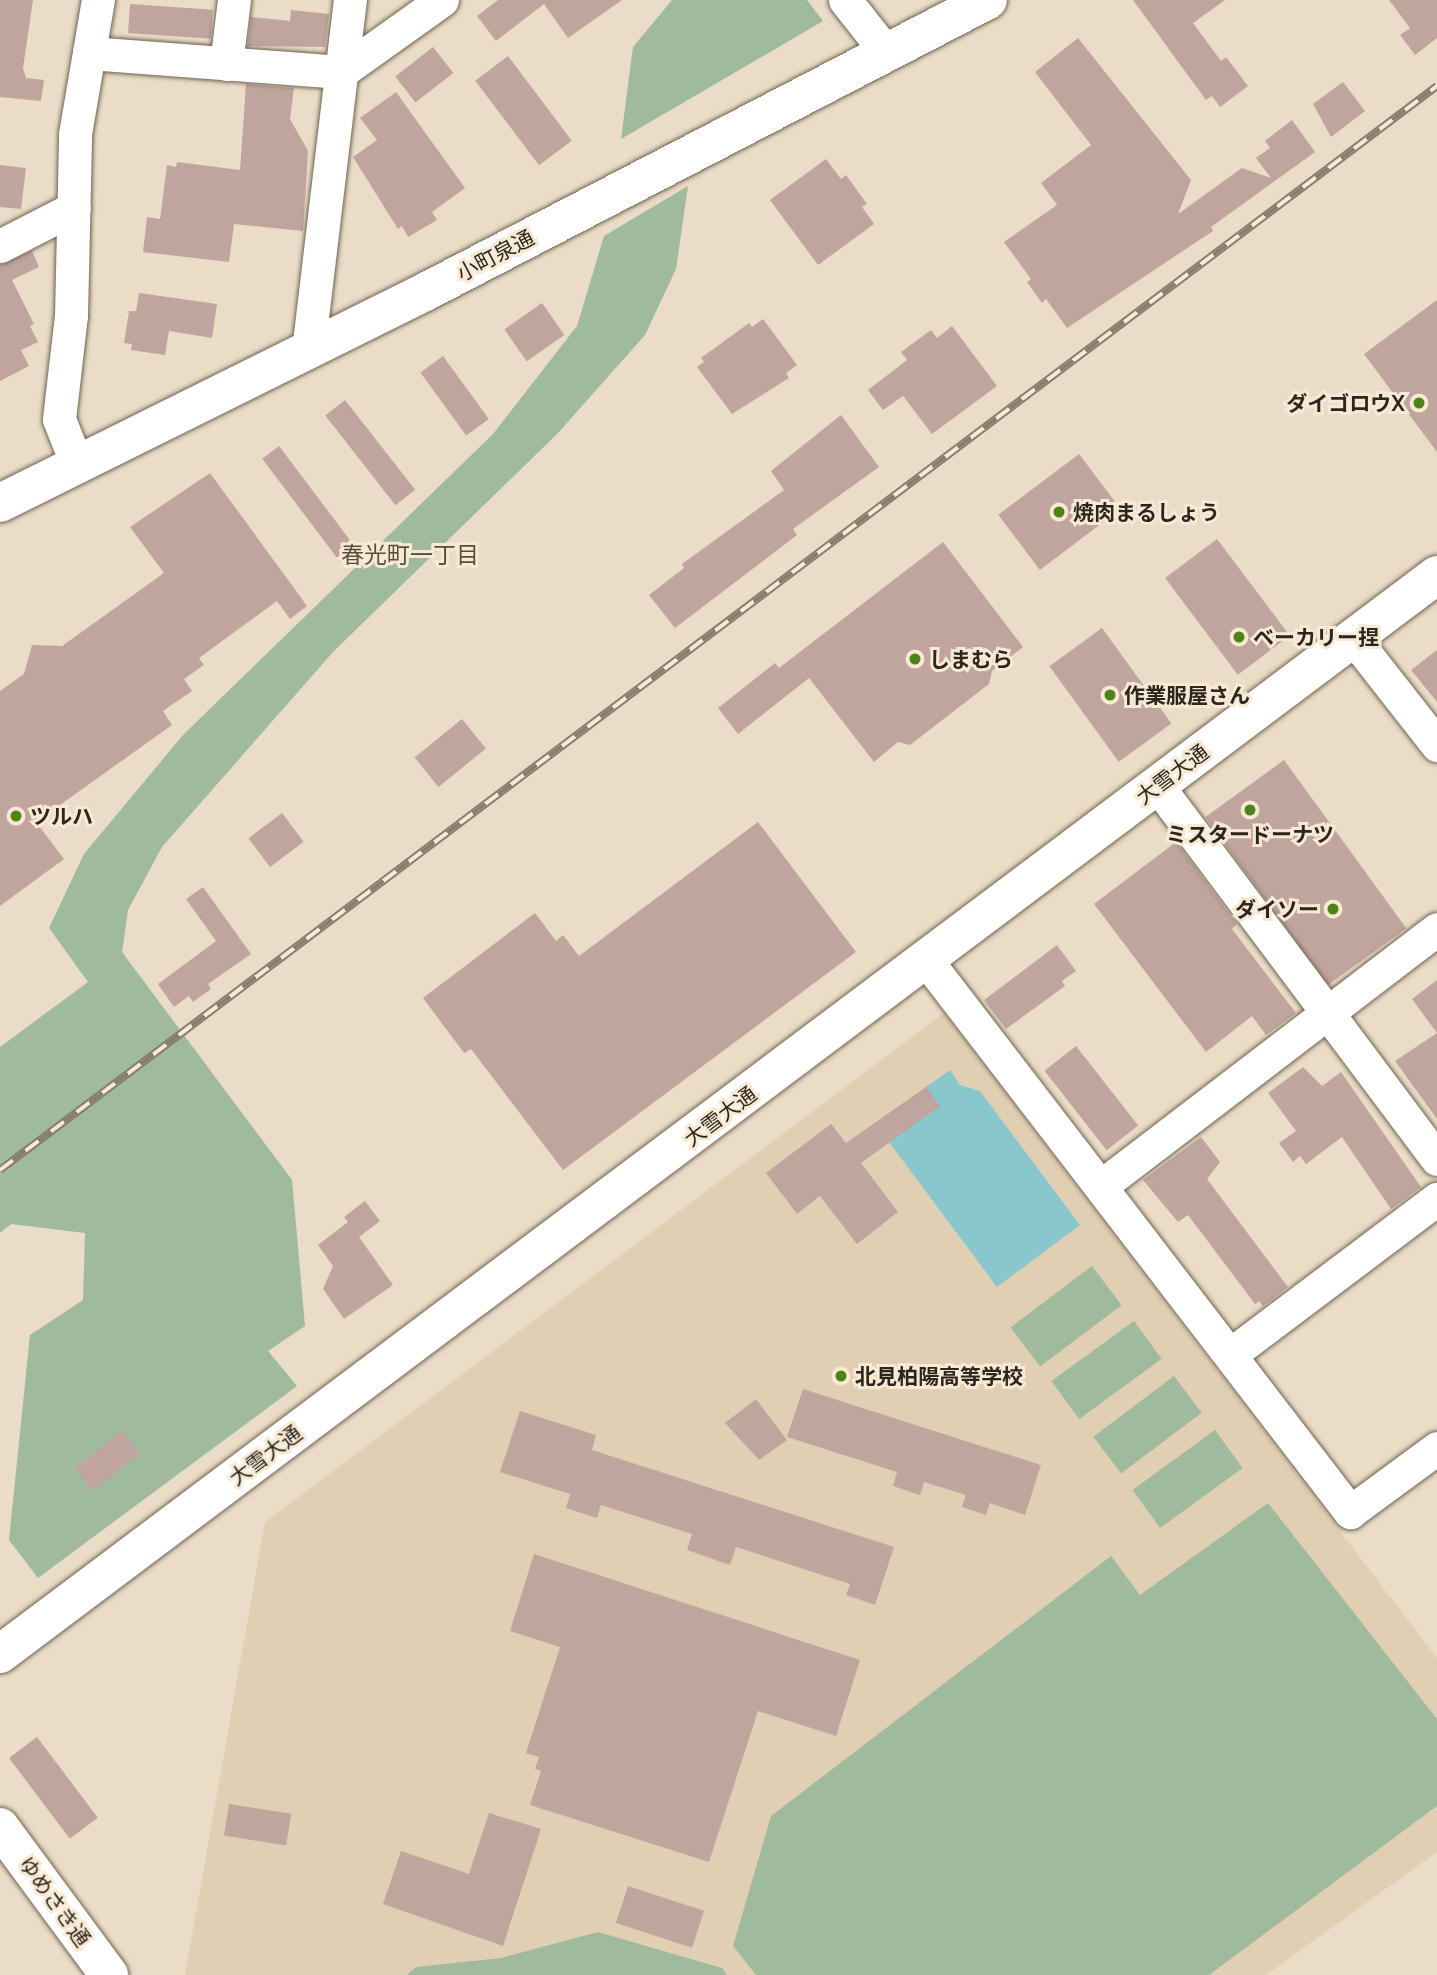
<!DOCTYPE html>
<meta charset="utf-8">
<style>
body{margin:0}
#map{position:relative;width:1437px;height:1975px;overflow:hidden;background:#eadcc7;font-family:Manrope,"Noto Sans JP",sans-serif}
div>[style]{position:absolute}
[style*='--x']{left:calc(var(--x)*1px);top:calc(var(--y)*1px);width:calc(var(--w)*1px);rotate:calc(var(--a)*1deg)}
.built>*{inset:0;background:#e1cfb4}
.green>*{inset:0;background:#9fba9c;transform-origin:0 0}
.water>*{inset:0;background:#88c7cc}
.building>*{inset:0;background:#bfa59e;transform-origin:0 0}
.roads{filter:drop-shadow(0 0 2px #6f6350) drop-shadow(0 0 2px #6f6350)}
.minor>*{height:33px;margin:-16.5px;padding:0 16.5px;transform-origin:16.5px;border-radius:16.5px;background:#fff}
.tertiary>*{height:38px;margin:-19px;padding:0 19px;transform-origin:19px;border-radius:19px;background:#fff}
.trunk>*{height:38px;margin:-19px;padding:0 19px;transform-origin:19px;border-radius:19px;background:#fff}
.rail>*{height:8px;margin-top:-4px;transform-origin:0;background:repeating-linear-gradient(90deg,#f7e9d4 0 16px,#877e6f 0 32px);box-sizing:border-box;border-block:2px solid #877e6f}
.dots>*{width:19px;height:19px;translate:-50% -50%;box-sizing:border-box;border:4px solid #f7e9d4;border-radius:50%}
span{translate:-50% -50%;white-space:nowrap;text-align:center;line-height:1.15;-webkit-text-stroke:6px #f7e9d4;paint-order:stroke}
.street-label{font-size:21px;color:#2b261e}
.poi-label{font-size:21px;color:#2b261e;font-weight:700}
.right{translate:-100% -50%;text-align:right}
.left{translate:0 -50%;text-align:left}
.neighbourhood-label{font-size:23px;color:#594e3c}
</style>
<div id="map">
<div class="built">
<div style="clip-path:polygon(944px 1013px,1437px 1658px,1437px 1852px,1266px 1975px,185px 1975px,265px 1522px)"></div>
</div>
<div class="green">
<div style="clip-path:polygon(672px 0,807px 0,823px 21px,621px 139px,633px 47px)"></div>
<div style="clip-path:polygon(688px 186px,676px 269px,645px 335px,558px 433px,333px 652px,162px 847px,128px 910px,122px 952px,292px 1180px,305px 1326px,268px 1351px,297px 1386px,38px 1578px,9px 1540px,30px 1335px,83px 1300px,85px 1233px,11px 1224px,0 1233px,0 1047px,88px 982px,49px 928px,84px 854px,183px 735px,493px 434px,577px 326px,604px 236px)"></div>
<div style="left:1092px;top:1266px;width:49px;height:102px;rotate:53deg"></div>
<div style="left:1134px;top:1321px;width:47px;height:102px;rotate:54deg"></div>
<div style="left:1174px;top:1376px;width:46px;height:101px;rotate:53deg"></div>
<div style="left:1215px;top:1430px;width:47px;height:102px;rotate:54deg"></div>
<div style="clip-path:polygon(1268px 1503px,1437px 1719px,1437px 1806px,1209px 1975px,756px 1975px,733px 1946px,771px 1816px,1111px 1556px,1140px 1595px)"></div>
<div style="clip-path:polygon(598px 1932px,722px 1968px,727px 1975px,407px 1975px,416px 1967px,501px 1958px)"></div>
</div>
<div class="water">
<div style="clip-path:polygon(950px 1070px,960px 1085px,980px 1091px,1080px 1225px,997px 1287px,889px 1142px,926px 1087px)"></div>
</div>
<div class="building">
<div style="clip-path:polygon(0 0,33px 0,23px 68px,26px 78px,44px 80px,41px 101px,0 97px)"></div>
<div style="clip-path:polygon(498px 0,622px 0,568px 38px,544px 4px,496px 41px,477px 16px)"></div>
<div style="clip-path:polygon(1133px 0,1225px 0,1193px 23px,1221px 61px,1226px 57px,1248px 86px,1220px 107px,1212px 96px,1206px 100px)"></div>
<div style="clip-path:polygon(1389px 0,1437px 0,1437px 38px,1415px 55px,1400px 35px,1410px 28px)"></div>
<div style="left:130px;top:4px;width:83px;height:29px;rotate:4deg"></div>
<div style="clip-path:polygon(291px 10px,329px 14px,325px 47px,248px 46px,251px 17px,290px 21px)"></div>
<div style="clip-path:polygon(1078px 38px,1191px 180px,1178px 214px,1242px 168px,1271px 178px,1256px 158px,1270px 148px,1265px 141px,1292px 120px,1315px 152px,1211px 227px,1213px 231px,1067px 328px,1046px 299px,1042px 303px,1027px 282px,1031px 279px,1004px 242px,1057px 205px,1041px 183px,1091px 145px,1035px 72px)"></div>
<div style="left:433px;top:47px;width:33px;height:48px;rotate:52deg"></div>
<div style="left:508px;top:56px;width:106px;height:41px;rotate:53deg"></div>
<div style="clip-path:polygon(1343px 82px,1365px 111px,1331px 137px,1313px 104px)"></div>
<div style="clip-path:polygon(246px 84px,294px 88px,290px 119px,308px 151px,303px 231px,234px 224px,229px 262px,143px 252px,147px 217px,160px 219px,167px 165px,176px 167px,177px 162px,240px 170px)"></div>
<div style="clip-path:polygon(396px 92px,465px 188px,432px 212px,437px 220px,408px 237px,402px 226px,398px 229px,353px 157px,377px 140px,360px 118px)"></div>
<div style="clip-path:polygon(826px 159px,841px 179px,846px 175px,867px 204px,862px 207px,874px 224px,818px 265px,770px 200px)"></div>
<div style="clip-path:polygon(0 165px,26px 168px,21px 209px,0 207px)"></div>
<div style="clip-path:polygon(32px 251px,39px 267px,12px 280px,34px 324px,30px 326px,38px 342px,21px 350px,29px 366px,0 381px,0 265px)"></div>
<div style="clip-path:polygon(139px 293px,217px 304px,212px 338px,169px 331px,165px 355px,131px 350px,132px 344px,124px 343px,129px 311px,136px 311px)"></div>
<div style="clip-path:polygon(1437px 300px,1437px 452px,1364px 354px)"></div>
<div style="left:542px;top:303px;width:39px;height:46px;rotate:55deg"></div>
<div style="clip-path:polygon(763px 319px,797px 365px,786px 373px,789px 378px,732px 414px,697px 367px,704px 362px,701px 358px,749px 323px,752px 327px)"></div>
<div style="clip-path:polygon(952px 326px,997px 386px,932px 434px,903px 396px,883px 410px,868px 390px,907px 360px,901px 352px,931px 330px,937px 338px)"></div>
<div style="left:443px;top:356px;width:78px;height:28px;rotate:54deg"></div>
<div style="left:345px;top:400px;width:114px;height:25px;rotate:52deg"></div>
<div style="clip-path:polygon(841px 415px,879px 467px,793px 529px,797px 535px,675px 628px,649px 595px,684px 568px,682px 564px,784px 490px,771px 471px)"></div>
<div style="left:279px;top:446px;width:130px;height:21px;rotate:53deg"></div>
<div style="left:1079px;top:454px;width:69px;height:101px;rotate:53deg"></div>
<div style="clip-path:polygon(210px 473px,307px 606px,290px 619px,277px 601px,199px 658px,204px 665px,184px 679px,192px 691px,163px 711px,172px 725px,36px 822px,64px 859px,0 906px,0 691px,24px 674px,32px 645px,62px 646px,164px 573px,130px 527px)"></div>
<div style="left:1217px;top:539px;width:121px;height:65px;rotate:53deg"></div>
<div style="clip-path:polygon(943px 542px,1023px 647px,992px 671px,989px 684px,910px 745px,898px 742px,874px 762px,809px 678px,738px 734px,718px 708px,775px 663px,779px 668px)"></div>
<div style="left:1102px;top:628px;width:118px;height:65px;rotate:54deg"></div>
<div style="clip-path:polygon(1437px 650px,1437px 702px,1411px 670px)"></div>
<div style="left:462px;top:719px;width:38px;height:61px;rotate:51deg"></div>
<div style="left:1284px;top:760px;width:208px;height:97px;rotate:54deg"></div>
<div style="left:282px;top:813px;width:36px;height:42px;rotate:53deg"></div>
<div style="clip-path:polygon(758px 822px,856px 952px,563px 1170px,471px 1049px,464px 1053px,423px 998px,535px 913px,556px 941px,563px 935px,579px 956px)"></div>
<div style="clip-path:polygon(1176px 842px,1237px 924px,1232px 929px,1296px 1013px,1266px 1035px,1252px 1016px,1206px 1052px,1094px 904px)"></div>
<div style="clip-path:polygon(203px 887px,251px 954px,208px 984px,211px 989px,193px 1002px,189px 996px,174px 1007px,158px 984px,216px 941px,186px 899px)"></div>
<div style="clip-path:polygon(1057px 945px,1076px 971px,1062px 981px,1065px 986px,1006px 1029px,984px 1000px)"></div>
<div style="clip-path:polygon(1437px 980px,1437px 1119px,1395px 1061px,1437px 1033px,1412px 999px)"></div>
<div style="left:1076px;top:1046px;width:101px;height:40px;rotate:52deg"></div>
<div style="clip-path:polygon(1303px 1067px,1322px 1086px,1341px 1072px,1421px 1187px,1391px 1209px,1342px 1137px,1306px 1164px,1300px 1156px,1293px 1162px,1279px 1143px,1296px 1131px,1268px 1093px)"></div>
<div style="clip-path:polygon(926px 1087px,940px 1106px,861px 1163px,898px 1212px,857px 1244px,820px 1196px,797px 1214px,766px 1173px,831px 1124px,846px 1143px)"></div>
<div style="clip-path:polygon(1201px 1137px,1220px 1162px,1207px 1179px,1288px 1287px,1263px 1306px,1259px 1301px,1255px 1304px,1188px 1215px,1178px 1222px,1143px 1180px)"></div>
<div style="clip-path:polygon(365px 1201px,380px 1221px,359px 1237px,393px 1285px,344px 1319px,323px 1289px,333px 1266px,318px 1245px,348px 1222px,344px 1217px)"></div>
<div style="clip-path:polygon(803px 1389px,1041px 1465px,1025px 1515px,990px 1503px,986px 1515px,962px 1507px,966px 1495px,924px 1482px,920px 1495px,893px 1486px,897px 1472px,787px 1437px)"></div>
<div style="clip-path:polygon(756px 1399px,787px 1440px,759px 1460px,725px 1423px)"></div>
<div style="clip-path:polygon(520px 1411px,596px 1435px,592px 1450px,894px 1547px,875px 1605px,846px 1595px,850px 1584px,736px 1547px,730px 1565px,687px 1550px,692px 1534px,601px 1505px,597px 1518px,566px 1508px,570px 1494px,500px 1472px)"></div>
<div style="left:122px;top:1431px;width:29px;height:60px;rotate:52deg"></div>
<div style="clip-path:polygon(534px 1554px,860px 1660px,836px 1736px,758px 1711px,709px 1862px,530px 1805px,541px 1771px,535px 1769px,539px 1757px,526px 1753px,560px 1647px,510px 1631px)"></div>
<div style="left:37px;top:1737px;width:101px;height:35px;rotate:53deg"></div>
<div style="left:229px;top:1804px;width:63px;height:32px;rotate:9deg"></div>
<div style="clip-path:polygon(489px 1813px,541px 1829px,503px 1946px,383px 1904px,401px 1851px,469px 1874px)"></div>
<div style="left:628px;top:1886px;width:80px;height:39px;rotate:18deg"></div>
</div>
<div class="roads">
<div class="minor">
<div style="--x:845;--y:0;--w:66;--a:51.7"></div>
<div style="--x:89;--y:53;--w:253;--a:4.3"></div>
<div style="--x:341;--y:72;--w:124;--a:-35.5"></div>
<div style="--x:226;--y:64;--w:64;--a:-82.9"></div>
<div style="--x:0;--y:246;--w:83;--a:-27.2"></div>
<div style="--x:308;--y:351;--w:354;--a:-83.2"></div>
<div style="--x:77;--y:465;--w:49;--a:-111.4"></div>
<div style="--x:59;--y:419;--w:104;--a:-83.4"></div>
<div style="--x:71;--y:316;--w:182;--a:-88.7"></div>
<div style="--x:75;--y:134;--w:136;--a:-80.3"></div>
<div style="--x:1354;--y:639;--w:135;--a:51.9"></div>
<div style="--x:1157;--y:785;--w:467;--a:53.2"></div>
<div style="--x:927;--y:961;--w:695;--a:52.49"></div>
<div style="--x:1350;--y:1512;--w:108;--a:-36.3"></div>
<div style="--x:1101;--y:1186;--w:423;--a:-37.4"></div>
<div style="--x:1231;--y:1354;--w:258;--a:-37"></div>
</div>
<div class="tertiary">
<div style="--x:0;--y:503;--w:474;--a:-26.4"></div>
<div style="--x:425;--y:292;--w:634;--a:-27.41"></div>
<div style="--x:0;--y:1827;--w:184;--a:53.6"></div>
</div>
<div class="trunk">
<div style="--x:0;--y:1654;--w:1797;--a:-36.9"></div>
</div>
</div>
<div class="rail">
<div style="--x:0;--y:1170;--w:1800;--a:-37.03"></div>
</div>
<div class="dots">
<div style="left:1419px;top:403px;background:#4e831a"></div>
<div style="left:1059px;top:512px;background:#4e831a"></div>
<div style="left:1239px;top:637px;background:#4e831a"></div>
<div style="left:915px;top:659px;background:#4e831a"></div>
<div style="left:1110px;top:695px;background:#4e831a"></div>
<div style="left:1250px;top:810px;background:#4e831a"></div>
<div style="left:16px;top:816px;background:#4e831a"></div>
<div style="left:1333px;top:909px;background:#4e831a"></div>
<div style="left:841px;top:1376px;background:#4e831a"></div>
</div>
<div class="street-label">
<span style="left:495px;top:255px;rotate:-28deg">小町泉通</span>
<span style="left:1172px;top:774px;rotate:-37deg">大雪大通</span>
<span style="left:720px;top:1116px;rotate:-37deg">大雪大通</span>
<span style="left:265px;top:1455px;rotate:-37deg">大雪大通</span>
<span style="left:55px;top:1901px;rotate:54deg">ゆめさき通</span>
</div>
<div class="poi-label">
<span class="right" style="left:1405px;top:403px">ダイゴロウX</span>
<span class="left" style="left:1073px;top:512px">焼肉まるしょう</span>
<span class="left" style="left:1253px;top:637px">ベーカリー捏</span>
<span class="left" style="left:929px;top:659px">しまむら</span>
<span class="left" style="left:1124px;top:695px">作業服屋さん</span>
<span class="left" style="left:30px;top:816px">ツルハ</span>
<span style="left:1250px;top:834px">ミスタードーナツ</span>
<span class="right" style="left:1319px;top:909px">ダイソー</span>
<span class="left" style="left:855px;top:1376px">北見柏陽高等学校</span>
</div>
<div class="neighbourhood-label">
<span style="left:410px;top:554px">春光町一丁目</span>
</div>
</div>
